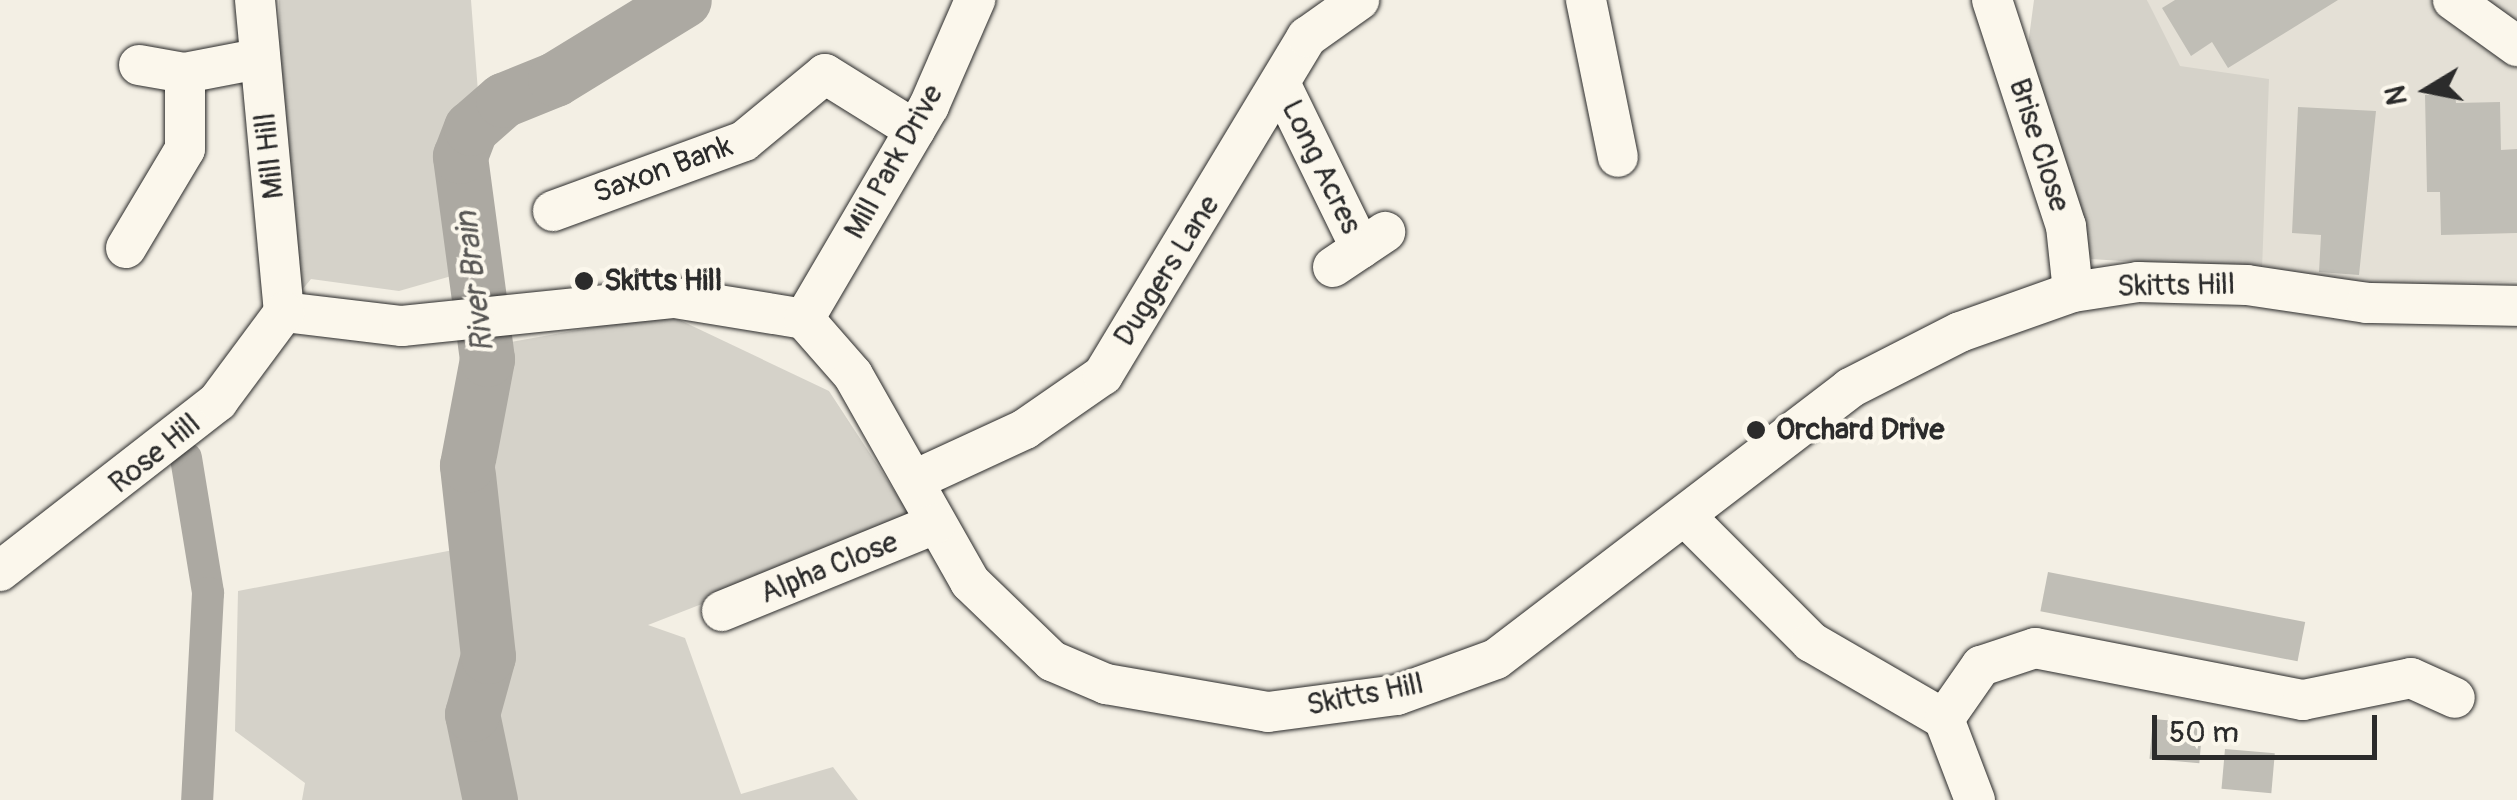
<!DOCTYPE html>
<style>
body{margin:0}
#map{position:relative;width:2517px;height:800px;overflow:hidden;background:#f3efe4;font-family:Pangolin,sans-serif}
div>[style]{position:absolute}
[style*='--x']{left:calc(var(--x)*1px);top:calc(var(--y)*1px);width:calc(var(--w)*1px);rotate:calc(var(--a)*1deg)}
.built>*{inset:0;background:#e4e0d6}
.green>*{inset:0;background:#d5d2c9}
.canal>*{height:32px;margin:-16px;padding:0 16px;transform-origin:16px;border-radius:16px;background:#aca9a2}
.river>*{height:55px;margin:-27.5px;padding:0 27.5px;transform-origin:27.5px;border-radius:27.5px;background:#aca9a2}
.building>*{inset:0;background:#c0beb6;transform-origin:0 0}
.roads{filter:drop-shadow(0 0 2px #2b2b2b) drop-shadow(0 0 2px #2b2b2b)}
.minor>*{height:40px;margin:-20px;padding:0 20px;transform-origin:20px;border-radius:20px;background:#fbf7ec}
.dots>*{width:28px;height:28px;translate:-50% -50%;box-sizing:border-box;border:5px solid #fbf7ec;border-radius:50%}
span{translate:-50% -50%;white-space:nowrap;text-align:center;line-height:1.15;-webkit-text-stroke:8px #fbf7ec;paint-order:stroke}
.street-label{font-size:30px;color:#2b2b2b}
.poi-label{font-size:30px;color:#2b2b2b;font-weight:700}
.left{translate:0 -50%;text-align:left}
.water-label{font-size:32px;color:#585755;font-style:italic}
.north{position:absolute;left:2377px;top:40px;width:100px;height:100px;-webkit-text-stroke:8px #fbf7ec;paint-order:stroke;rotate:260deg;font-size:28px;font-weight:700;line-height:40px;text-align:center;color:#2b2b2b}
.north::after{content:'';display:block;margin:auto;width:35px;height:45px;background:#2b2b2b;clip-path:polygon(50% 0,100% 100%,50% 72%,0 100%)}
.scale{position:absolute;left:2152px;top:715px;width:225px;height:45px;box-sizing:border-box;border:5px solid #2b2b2b;border-top:0;padding-left:12px;font-size:30px;line-height:35px;white-space:nowrap;color:#2b2b2b;-webkit-text-stroke:8px #fbf7ec;paint-order:stroke}
</style>
<div id="map">
<div class="built">
<div style="clip-path:polygon(2147px 0,2517px 0,2517px 281px,2385px 288px,2262px 270px)"></div>
</div>
<div class="green">
<div style="clip-path:polygon(279px 0,471px 0,480px 118px,441px 167px,455px 275px,399px 291px,311px 279px,284px 312px)"></div>
<div style="clip-path:polygon(2034px 0,2147px 0,2180px 66px,2269px 79px,2262px 270px,2091px 259px,2024px 75px)"></div>
<div style="clip-path:polygon(667px 314px,829px 391px,914px 521px,648px 625px,685px 638px,741px 794px,833px 767px,858px 800px,302px 800px,305px 783px,235px 731px,238px 591px,490px 543px,505px 343px)"></div>
</div>
<div class="canal">
<div style="--x:186;--y:458;--w:137;--a:80.7"></div>
<div style="--x:208;--y:593;--w:207;--a:93"></div>
</div>
<div class="river">
<div style="--x:490;--y:800;--w:88;--a:-101.8"></div>
<div style="--x:472;--y:714;--w:60;--a:-74.6"></div>
<div style="--x:488;--y:656;--w:192;--a:-96.3"></div>
<div style="--x:467;--y:465;--w:108;--a:-79.3"></div>
<div style="--x:487;--y:359;--w:205;--a:-97.6"></div>
<div style="--x:460;--y:156;--w:30;--a:-69"></div>
<div style="--x:471;--y:128;--w:43;--a:-41.2"></div>
<div style="--x:503;--y:100;--w:56;--a:-22"></div>
<div style="--x:555;--y:79;--w:151;--a:-31.5"></div>
</div>
<div class="building">
<div style="clip-path:polygon(2175px 0,2338px 0,2228px 68px,2212px 42px,2191px 56px,2162px 8px)"></div>
<div style="clip-path:polygon(2455px 94px,2456px 103px,2500px 102px,2501px 150px,2517px 149px,2517px 233px,2441px 235px,2440px 192px,2427px 192px,2425px 95px)"></div>
<div style="clip-path:polygon(2298px 107px,2376px 111px,2359px 275px,2319px 272px,2321px 235px,2292px 233px)"></div>
<div style="left:2048px;top:572px;width:262px;height:40px;rotate:11deg"></div>
<div style="left:2153px;top:719px;width:50px;height:40px;rotate:5deg"></div>
<div style="left:2225px;top:749px;width:50px;height:40px;rotate:5deg"></div>
</div>
<div class="roads">
<div class="minor">
<div style="--x:255;--y:0;--w:313;--a:84.7"></div>
<div style="--x:1586;--y:0;--w:160;--a:78.5"></div>
<div style="--x:1992;--y:0;--w:238;--a:71.9"></div>
<div style="--x:2066;--y:226;--w:66;--a:83.9"></div>
<div style="--x:2453;--y:0;--w:79;--a:35.7"></div>
<div style="--x:139;--y:65;--w:47;--a:9.9"></div>
<div style="--x:1281;--y:85;--w:182;--a:64"></div>
<div style="--x:553;--y:211;--w:203;--a:-20.1"></div>
<div style="--x:744;--y:141;--w:105;--a:-39.6"></div>
<div style="--x:825;--y:74;--w:106;--a:31.9"></div>
<div style="--x:126;--y:248;--w:115;--a:-59.2"></div>
<div style="--x:185;--y:149;--w:76;--a:-90"></div>
<div style="--x:185;--y:73;--w:74;--a:-10.9"></div>
<div style="--x:1333;--y:267;--w:63;--a:-33.9"></div>
<div style="--x:284;--y:312;--w:119;--a:6.8"></div>
<div style="--x:402;--y:326;--w:274;--a:-5.9"></div>
<div style="--x:675;--y:298;--w:131;--a:9.2"></div>
<div style="--x:804;--y:319;--w:74;--a:48.8"></div>
<div style="--x:853;--y:375;--w:238;--a:60.5"></div>
<div style="--x:970;--y:582;--w:114;--a:43.9"></div>
<div style="--x:1052;--y:661;--w:59;--a:23.1"></div>
<div style="--x:1106;--y:684;--w:164;--a:9.8"></div>
<div style="--x:1268;--y:712;--w:130;--a:-7.5"></div>
<div style="--x:1397;--y:695;--w:105;--a:-20"></div>
<div style="--x:1496;--y:659;--w:446;--a:-37.4"></div>
<div style="--x:1850;--y:388;--w:123;--a:-27"></div>
<div style="--x:1960;--y:332;--w:120;--a:-19.5"></div>
<div style="--x:2073;--y:292;--w:66;--a:-8.7"></div>
<div style="--x:2138;--y:282;--w:109;--a:1.6"></div>
<div style="--x:2247;--y:285;--w:121;--a:8.5"></div>
<div style="--x:2367;--y:303;--w:150;--a:1.1"></div>
<div style="--x:804;--y:319;--w:247;--a:-59.6"></div>
<div style="--x:929;--y:106;--w:116;--a:-66.5"></div>
<div style="--x:917;--y:479;--w:119;--a:-24.8"></div>
<div style="--x:1025;--y:429;--w:95;--a:-34.7"></div>
<div style="--x:1103;--y:375;--w:395;--a:-58.9"></div>
<div style="--x:1307;--y:37;--w:64;--a:-35.4"></div>
<div style="--x:1686;--y:517;--w:177;--a:45"></div>
<div style="--x:1811;--y:642;--w:154;--a:30.1"></div>
<div style="--x:1944;--y:719;--w:87;--a:69.1"></div>
<div style="--x:0;--y:571;--w:276;--a:-37.9"></div>
<div style="--x:218;--y:401;--w:111;--a:-53.4"></div>
<div style="--x:722;--y:611;--w:230;--a:-22.2"></div>
<div style="--x:1944;--y:719;--w:65;--a:-55.1"></div>
<div style="--x:1981;--y:666;--w:57;--a:-18.4"></div>
<div style="--x:2035;--y:648;--w:273;--a:11"></div>
<div style="--x:2303;--y:700;--w:110;--a:-11.5"></div>
<div style="--x:2411;--y:678;--w:48;--a:24.4"></div>
</div>
</div>
<div class="dots">
<div style="left:584px;top:281px;background:#2b2b2b"></div>
<div style="left:1756px;top:430px;background:#2b2b2b"></div>
</div>
<div class="street-label">
<span style="left:2039px;top:145px;rotate:72deg">Brise Close</span>
<span style="left:270px;top:156px;rotate:-96deg">Mill Hill</span>
<span style="left:894px;top:162px;rotate:-61deg">Mill Park Drive</span>
<span style="left:1321px;top:167px;rotate:64deg">Long Acres</span>
<span style="left:663px;top:170px;rotate:-20deg">Saxon Bank</span>
<span style="left:1167px;top:271px;rotate:-58deg">Duggers Lane</span>
<span style="left:2176px;top:286px;rotate:-1deg">Skitts Hill</span>
<span style="left:155px;top:454px;rotate:-39deg">Rose Hill</span>
<span style="left:829px;top:568px;rotate:-22deg">Alpha Close</span>
<span style="left:1365px;top:695px;rotate:-11deg">Skitts Hill</span>
</div>
<div class="poi-label">
<span class="left" style="left:604px;top:281px">Skitts Hill</span>
<span class="left" style="left:1776px;top:430px">Orchard Drive</span>
</div>
<div class="water-label">
<span style="left:475px;top:282px;rotate:-97deg">River Brain</span>
</div>
<div class="north">N</div>
<div class="scale">50 m</div>
</div>
